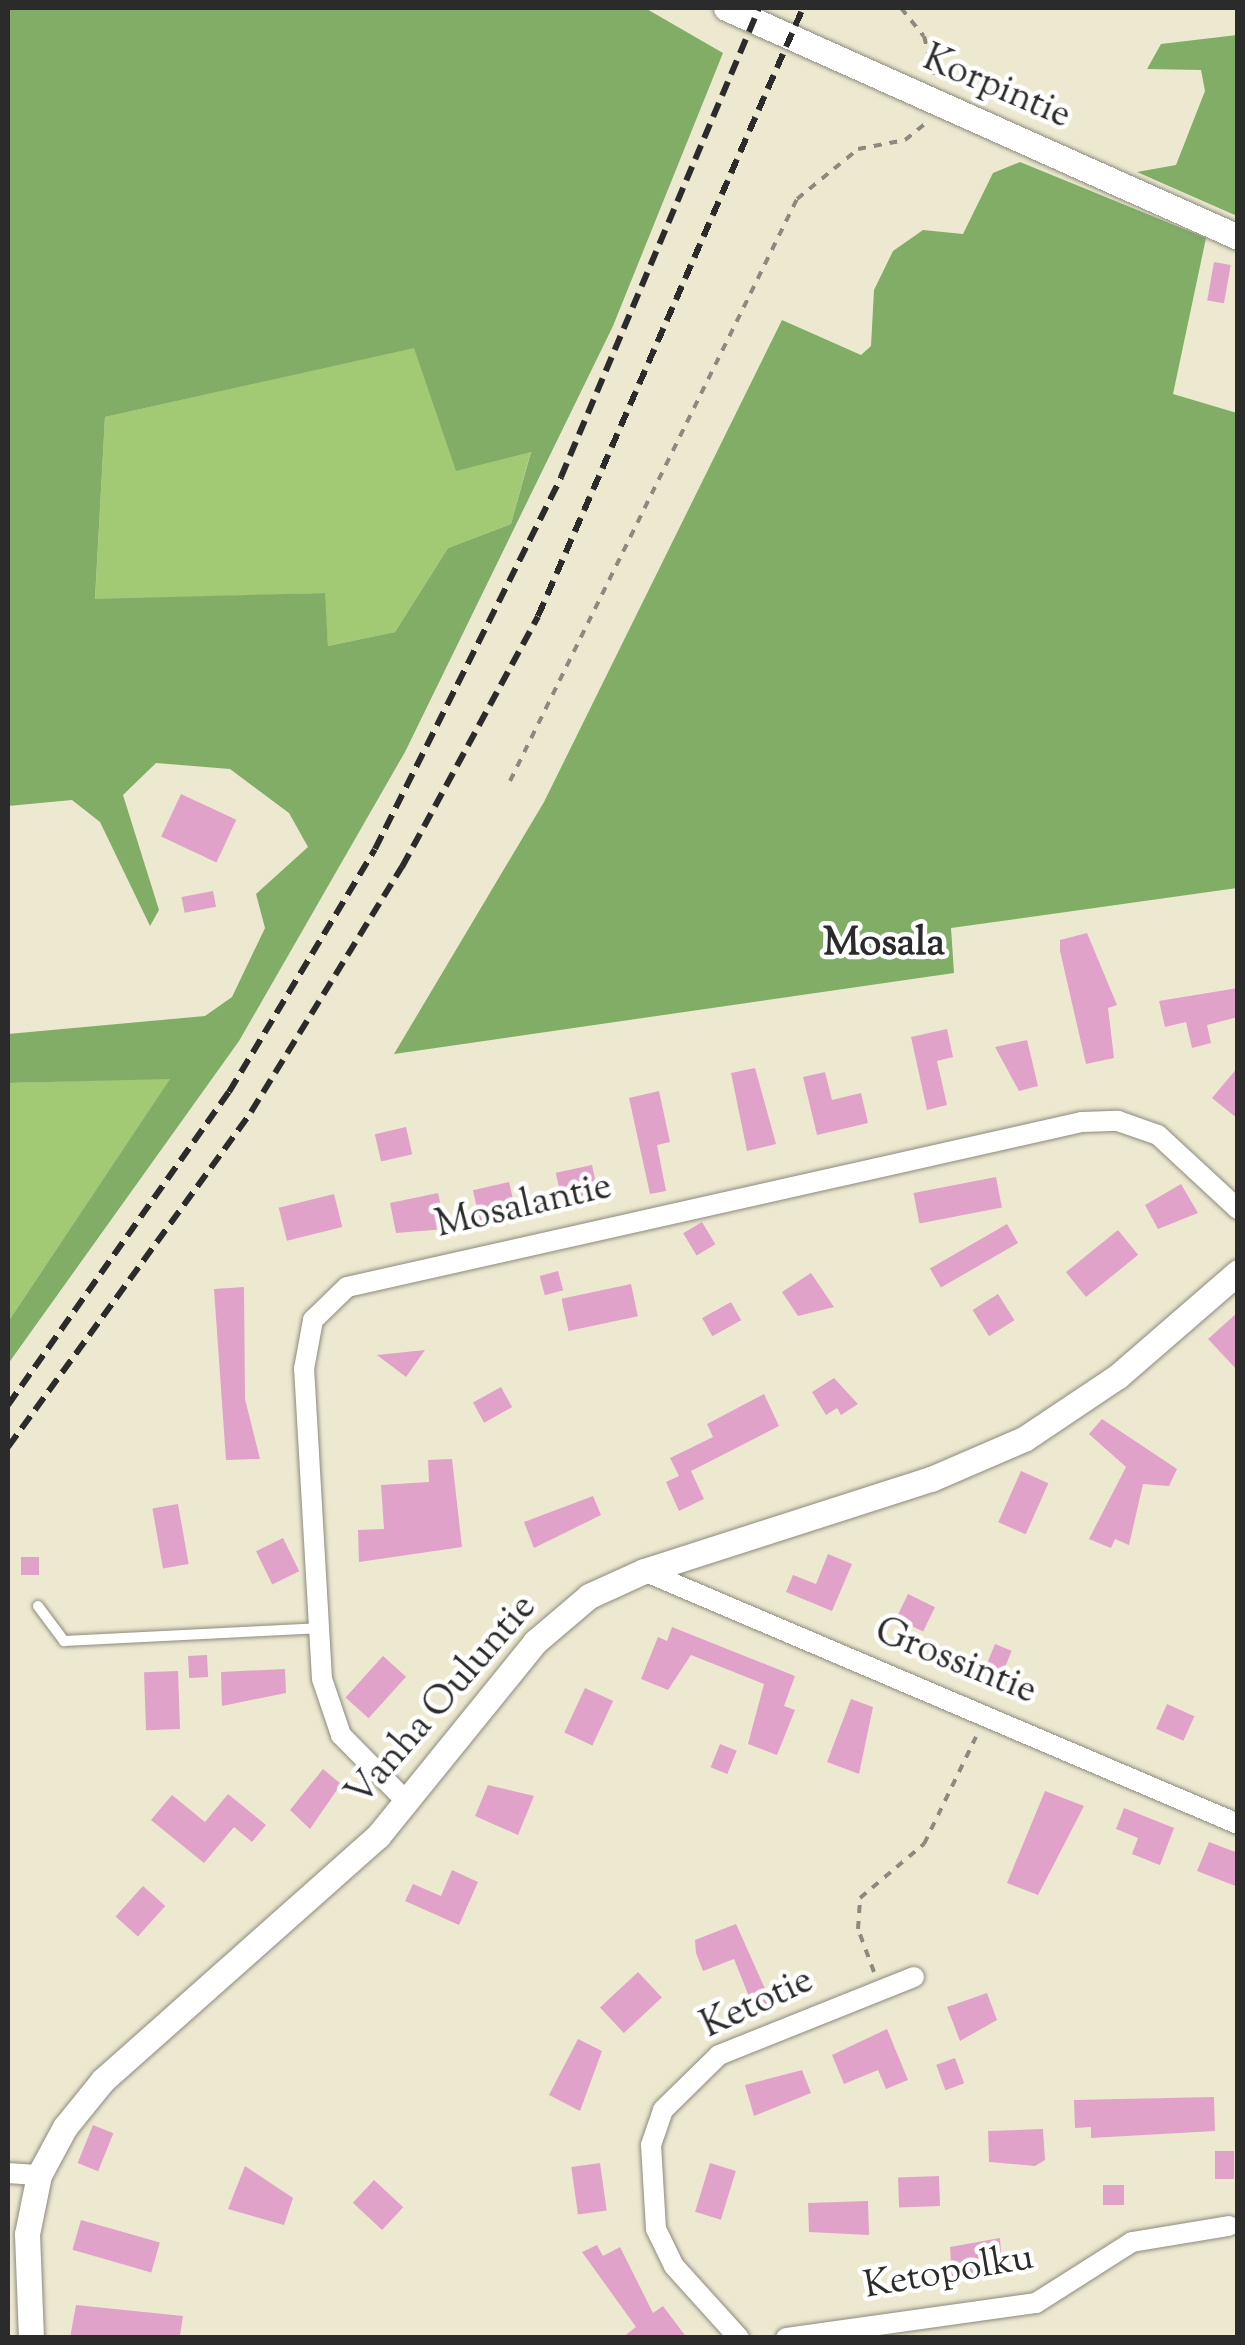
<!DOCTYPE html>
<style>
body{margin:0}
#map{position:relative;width:1245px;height:2345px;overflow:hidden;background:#ede9d1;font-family:"Sorts Mill Goudy",serif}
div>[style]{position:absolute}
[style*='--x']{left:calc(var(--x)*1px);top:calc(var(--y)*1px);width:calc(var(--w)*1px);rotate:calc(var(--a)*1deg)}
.green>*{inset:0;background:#a2c974}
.forest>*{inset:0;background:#81ad66}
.building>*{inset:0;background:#e1a2c9;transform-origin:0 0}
.path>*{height:4px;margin-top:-2px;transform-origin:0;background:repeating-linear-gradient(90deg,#8c8a7e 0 8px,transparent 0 16px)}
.roads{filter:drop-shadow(0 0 2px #8c8a7e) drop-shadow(0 0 2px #8c8a7e)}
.service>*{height:10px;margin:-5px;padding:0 5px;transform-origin:5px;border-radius:5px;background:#fff}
.minor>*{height:20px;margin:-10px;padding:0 10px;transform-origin:10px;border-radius:10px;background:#fff}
.tertiary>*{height:25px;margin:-12.5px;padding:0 12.5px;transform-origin:12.5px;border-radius:12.5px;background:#fff}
.rail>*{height:6px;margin-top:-3px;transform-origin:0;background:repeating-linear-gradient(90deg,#2b2b2b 0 15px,transparent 0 23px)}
span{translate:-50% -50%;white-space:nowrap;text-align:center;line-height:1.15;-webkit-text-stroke:9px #fff;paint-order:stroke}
.street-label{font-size:38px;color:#2b2b2b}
.neighbourhood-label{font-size:40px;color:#2b2b2b;font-weight:700}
.frame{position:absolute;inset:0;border:10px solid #2b2b2b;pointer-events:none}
</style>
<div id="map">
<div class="green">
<div style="clip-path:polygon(415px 347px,456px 470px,531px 451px,511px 524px,448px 548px,395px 632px,328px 646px,324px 593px,95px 600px,105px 417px)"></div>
<div style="clip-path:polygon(171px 1078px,8px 1322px,8px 1083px)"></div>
</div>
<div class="forest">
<div style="clip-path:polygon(evenodd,8px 8px,645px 8px,723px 53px,613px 326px,405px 752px,239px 1041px,8px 1364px,8px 1322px,170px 1079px,8px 1083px,8px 1034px,205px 1016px,232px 997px,265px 928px,256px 894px,308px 847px,289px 813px,230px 769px,156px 763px,123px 795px,159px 910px,150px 926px,100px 822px,72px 800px,8px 806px,8px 8px,414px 348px,456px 471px,531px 452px,511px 524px,448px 548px,395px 632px,328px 646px,325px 593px,95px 599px,105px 417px,414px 348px)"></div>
<div style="clip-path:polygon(1237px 35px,1238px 35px,1237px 216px,1137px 172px,1176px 165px,1205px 91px,1201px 70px,1147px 69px,1161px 44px)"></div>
<div style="clip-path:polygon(1020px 162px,1206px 238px,1173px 394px,1237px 413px,1237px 888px,951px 928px,954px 973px,394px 1054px,544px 802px,782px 320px,861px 355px,871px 346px,874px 290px,893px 251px,923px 230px,963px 234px,993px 173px)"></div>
</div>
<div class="building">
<div style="left:1214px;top:262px;width:17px;height:39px;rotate:10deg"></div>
<div style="left:181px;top:794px;width:61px;height:47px;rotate:25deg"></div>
<div style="left:213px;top:891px;width:16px;height:32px;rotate:79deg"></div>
<div style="clip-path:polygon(1087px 933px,1117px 1005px,1108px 1008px,1114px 1058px,1086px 1064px,1060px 951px,1060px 940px)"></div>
<div style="clip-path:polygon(1238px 988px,1238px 1017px,1207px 1025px,1211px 1043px,1192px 1048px,1186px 1022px,1165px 1027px,1159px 1001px)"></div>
<div style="clip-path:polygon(947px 1029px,953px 1057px,937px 1061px,947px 1105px,927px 1110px,911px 1037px)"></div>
<div style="clip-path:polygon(1027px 1040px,1038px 1086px,1019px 1091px,995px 1047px)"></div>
<div style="clip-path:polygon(1238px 1067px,1238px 1119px,1212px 1098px)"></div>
<div style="clip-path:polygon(755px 1068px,776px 1144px,747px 1151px,731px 1073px)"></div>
<div style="clip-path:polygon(825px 1072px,832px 1100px,861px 1093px,868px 1123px,817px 1135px,803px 1077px)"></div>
<div style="clip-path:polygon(659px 1091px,670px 1142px,657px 1145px,666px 1191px,650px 1194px,629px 1098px)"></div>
<div style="left:406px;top:1127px;width:28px;height:32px;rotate:77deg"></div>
<div style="left:592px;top:1165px;width:30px;height:37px;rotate:78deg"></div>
<div style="left:996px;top:1177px;width:31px;height:84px;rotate:79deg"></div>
<div style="left:509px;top:1182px;width:31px;height:37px;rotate:77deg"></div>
<div style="clip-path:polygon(1181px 1184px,1198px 1213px,1158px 1229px,1145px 1205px)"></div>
<div style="clip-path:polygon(438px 1193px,446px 1229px,396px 1233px,390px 1203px)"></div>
<div style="left:334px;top:1194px;width:34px;height:57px;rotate:76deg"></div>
<div style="left:702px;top:1222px;width:26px;height:22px;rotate:59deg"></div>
<div style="left:1007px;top:1224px;width:22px;height:89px;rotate:60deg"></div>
<div style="left:1118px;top:1230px;width:32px;height:67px;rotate:51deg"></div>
<div style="left:558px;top:1271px;width:20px;height:19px;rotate:75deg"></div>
<div style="clip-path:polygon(811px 1273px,834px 1307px,798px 1316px,782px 1292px)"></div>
<div style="left:631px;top:1284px;width:33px;height:71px;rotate:78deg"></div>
<div style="clip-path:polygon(244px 1287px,245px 1399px,260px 1459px,226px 1460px,214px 1289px)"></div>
<div style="left:998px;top:1294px;width:31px;height:30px;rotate:58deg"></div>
<div style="left:731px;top:1302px;width:21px;height:33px;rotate:61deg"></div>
<div style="clip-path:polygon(1238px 1312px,1238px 1371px,1208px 1339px)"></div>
<div style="clip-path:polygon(425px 1350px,406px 1377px,377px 1355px)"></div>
<div style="clip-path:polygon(834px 1378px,858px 1404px,841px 1415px,837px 1408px,826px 1415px,812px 1392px)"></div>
<div style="left:501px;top:1387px;width:23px;height:32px;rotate:61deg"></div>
<div style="clip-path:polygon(764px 1394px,779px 1426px,691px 1471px,704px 1499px,679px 1511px,666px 1482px,679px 1476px,670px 1458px,713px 1437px,707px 1424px)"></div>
<div style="clip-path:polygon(1102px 1419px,1177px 1469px,1169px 1486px,1143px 1484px,1129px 1545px,1115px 1539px,1111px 1548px,1089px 1539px,1126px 1467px,1089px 1434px)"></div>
<div style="clip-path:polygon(452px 1459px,462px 1547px,359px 1562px,358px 1530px,384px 1529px,381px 1485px,429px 1482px,428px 1460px)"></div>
<div style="left:1021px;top:1471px;width:30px;height:56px;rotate:24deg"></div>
<div style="clip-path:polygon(593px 1496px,601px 1515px,534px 1548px,524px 1522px)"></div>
<div style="left:178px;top:1504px;width:61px;height:26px;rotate:80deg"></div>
<div style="left:283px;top:1538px;width:37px;height:30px;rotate:64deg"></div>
<div style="clip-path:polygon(828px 1554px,852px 1564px,832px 1611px,786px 1592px,793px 1575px,816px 1584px)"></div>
<div style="left:21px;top:1557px;width:18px;height:18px"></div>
<div style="left:908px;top:1594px;width:30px;height:27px;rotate:26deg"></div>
<div style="clip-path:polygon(672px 1627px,795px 1676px,784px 1706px,795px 1710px,777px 1755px,748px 1744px,764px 1684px,691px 1655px,668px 1690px,641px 1679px,658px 1637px,667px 1641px)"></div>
<div style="left:995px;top:1644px;width:18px;height:34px;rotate:22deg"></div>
<div style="left:207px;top:1655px;width:22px;height:19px;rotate:87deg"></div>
<div style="left:383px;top:1656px;width:31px;height:56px;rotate:42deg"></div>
<div style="clip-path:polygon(285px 1669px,286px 1693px,222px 1706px,221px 1672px)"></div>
<div style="left:178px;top:1671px;width:58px;height:34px;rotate:88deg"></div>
<div style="left:585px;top:1688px;width:31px;height:49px;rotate:25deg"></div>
<div style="clip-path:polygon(851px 1699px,873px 1707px,859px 1774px,827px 1762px)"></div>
<div style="left:1167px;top:1704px;width:30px;height:27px;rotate:24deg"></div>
<div style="left:720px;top:1744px;width:18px;height:25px;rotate:22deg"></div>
<div style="clip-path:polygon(323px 1769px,341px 1784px,310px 1829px,290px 1810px)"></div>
<div style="clip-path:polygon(488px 1785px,534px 1796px,518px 1835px,475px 1816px)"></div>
<div style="clip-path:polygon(1045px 1791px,1084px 1806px,1038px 1895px,1007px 1883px)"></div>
<div style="clip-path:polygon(228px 1794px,266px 1825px,252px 1842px,234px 1827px,204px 1863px,151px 1820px,172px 1795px,205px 1822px)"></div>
<div style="clip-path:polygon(1124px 1808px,1174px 1828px,1160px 1865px,1132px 1854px,1138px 1838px,1116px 1829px)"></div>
<div style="clip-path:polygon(1209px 1842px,1238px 1853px,1238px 1887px,1197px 1871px)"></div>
<div style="clip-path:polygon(452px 1870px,478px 1882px,459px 1925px,405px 1901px,413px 1884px,441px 1896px)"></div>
<div style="left:143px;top:1886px;width:30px;height:41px;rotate:42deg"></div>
<div style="clip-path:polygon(736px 1924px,771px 2002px,754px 2009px,734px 1959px,703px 1971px,696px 1953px,695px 1940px)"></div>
<div style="left:638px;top:1972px;width:35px;height:52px;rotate:47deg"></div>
<div style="clip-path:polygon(987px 1993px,997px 2020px,960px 2041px,947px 2007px)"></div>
<div style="clip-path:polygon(887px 2029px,908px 2080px,886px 2089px,878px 2070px,844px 2084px,832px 2055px)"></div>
<div style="clip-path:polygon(578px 2039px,602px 2051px,580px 2111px,549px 2095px)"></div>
<div style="left:955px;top:2058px;width:27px;height:20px;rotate:70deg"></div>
<div style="clip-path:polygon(802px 2070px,811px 2093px,754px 2116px,745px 2085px)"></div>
<div style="clip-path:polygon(1214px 2097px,1215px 2131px,1091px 2138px,1091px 2127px,1075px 2128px,1074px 2100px)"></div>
<div style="left:93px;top:2125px;width:22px;height:41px;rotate:22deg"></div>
<div style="clip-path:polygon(1043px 2129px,1045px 2160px,1035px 2166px,989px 2162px,988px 2131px)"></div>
<div style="left:1215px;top:2151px;width:19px;height:28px"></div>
<div style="left:600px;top:2163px;width:48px;height:29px;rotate:82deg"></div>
<div style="left:710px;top:2163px;width:27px;height:51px;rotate:17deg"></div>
<div style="clip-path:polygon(245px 2166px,293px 2198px,284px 2225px,228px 2209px)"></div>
<div style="left:939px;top:2176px;width:30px;height:41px;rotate:88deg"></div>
<div style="left:374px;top:2180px;width:40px;height:31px;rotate:43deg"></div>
<div style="left:1124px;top:2185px;width:20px;height:21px;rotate:90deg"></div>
<div style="clip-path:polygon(868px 2201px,869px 2235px,809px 2232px,808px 2203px)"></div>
<div style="left:81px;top:2220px;width:82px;height:31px;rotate:16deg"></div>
<div style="clip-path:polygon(1000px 2238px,1002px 2269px,952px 2279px,950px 2247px)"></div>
<div style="clip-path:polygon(597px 2245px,603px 2256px,620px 2247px,653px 2313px,663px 2306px,687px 2338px,622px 2338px,636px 2327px,582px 2252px)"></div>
<div style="clip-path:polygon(76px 2305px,183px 2316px,180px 2335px,70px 2338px)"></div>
</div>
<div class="path">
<div style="--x:901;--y:8;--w:36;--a:51"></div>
<div style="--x:924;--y:36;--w:41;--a:76"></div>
<div style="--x:510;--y:781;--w:649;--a:-63.75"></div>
<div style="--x:797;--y:199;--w:79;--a:-39.3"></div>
<div style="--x:858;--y:149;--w:48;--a:-10.8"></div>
<div style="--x:905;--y:140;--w:27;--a:-39"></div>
<div style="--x:874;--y:1972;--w:46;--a:-110.4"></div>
<div style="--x:858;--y:1929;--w:31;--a:-86"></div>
<div style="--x:860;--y:1898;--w:84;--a:-40.2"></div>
<div style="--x:924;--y:1844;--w:119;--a:-64.1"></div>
</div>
<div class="roads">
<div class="service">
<div style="--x:38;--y:1606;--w:44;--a:53.4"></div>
<div style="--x:64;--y:1641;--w:259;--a:-2.9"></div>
</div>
<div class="minor">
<div style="--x:644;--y:1571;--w:646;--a:23.07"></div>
<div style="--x:406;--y:1801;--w:93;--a:-134.6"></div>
<div style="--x:341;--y:1735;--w:59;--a:-108.7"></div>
<div style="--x:322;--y:1679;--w:311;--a:-93.3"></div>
<div style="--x:304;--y:1369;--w:50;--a:-79.6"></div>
<div style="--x:313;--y:1320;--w:47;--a:-44.1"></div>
<div style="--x:347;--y:1287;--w:753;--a:-12.65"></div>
<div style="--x:1082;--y:1122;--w:36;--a:-2"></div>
<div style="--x:1118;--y:1121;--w:42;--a:19.3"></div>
<div style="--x:1158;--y:1135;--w:109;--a:42.8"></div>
<div style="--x:8;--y:2173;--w:31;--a:4"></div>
<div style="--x:739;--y:2338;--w:97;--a:-132.1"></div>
<div style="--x:674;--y:2266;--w:41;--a:-115.9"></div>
<div style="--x:656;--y:2229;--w:84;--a:-93.4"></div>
<div style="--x:651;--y:2145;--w:37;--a:-71"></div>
<div style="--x:663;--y:2110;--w:78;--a:-44.5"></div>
<div style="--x:719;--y:2055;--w:210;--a:-21.8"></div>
<div style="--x:786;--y:2338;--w:252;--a:-8"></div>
<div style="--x:1036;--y:2303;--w:114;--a:-32.4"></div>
<div style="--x:1132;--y:2242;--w:98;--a:-9.4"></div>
</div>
<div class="tertiary">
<div style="--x:726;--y:8;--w:561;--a:24.1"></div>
<div style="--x:31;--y:2338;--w:104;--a:-92.2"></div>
<div style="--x:27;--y:2234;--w:60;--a:-78.5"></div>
<div style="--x:39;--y:2175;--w:55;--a:-61.6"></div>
<div style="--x:65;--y:2127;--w:60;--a:-51"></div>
<div style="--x:103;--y:2080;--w:368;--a:-41.6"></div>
<div style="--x:378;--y:1836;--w:250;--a:-51"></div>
<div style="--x:535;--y:1642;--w:71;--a:-40.4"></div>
<div style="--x:589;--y:1596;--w:60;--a:-24.4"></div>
<div style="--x:644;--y:1571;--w:301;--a:-17.8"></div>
<div style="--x:931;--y:1479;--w:101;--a:-23.3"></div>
<div style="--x:1024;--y:1439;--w:113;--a:-33.8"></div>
<div style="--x:1118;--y:1376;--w:159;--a:-40.9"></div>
</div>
</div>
<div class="rail">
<div style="--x:8;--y:1405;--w:383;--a:-54.8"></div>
<div style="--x:229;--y:1092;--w:283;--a:-59"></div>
<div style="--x:375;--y:849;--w:416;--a:-63.4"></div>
<div style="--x:561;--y:477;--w:509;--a:-67.11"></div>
<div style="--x:8;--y:1447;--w:414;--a:-54"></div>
<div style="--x:251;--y:1112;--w:288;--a:-58.4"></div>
<div style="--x:402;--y:867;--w:285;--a:-61.5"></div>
<div style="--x:538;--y:616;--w:663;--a:-66.45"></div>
</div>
<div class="street-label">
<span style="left:996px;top:89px;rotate:23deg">Korpintie</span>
<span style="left:524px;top:1208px;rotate:-13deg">Mosalantie</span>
<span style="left:955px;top:1663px;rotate:22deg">Grossintie</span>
<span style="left:443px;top:1702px;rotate:-49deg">Vanha Ouluntie</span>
<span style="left:758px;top:2005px;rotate:-25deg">Ketotie</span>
<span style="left:949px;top:2274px;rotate:-10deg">Ketopolku</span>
</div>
<div class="neighbourhood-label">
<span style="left:884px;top:945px">Mosala</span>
</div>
<div class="frame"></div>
</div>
